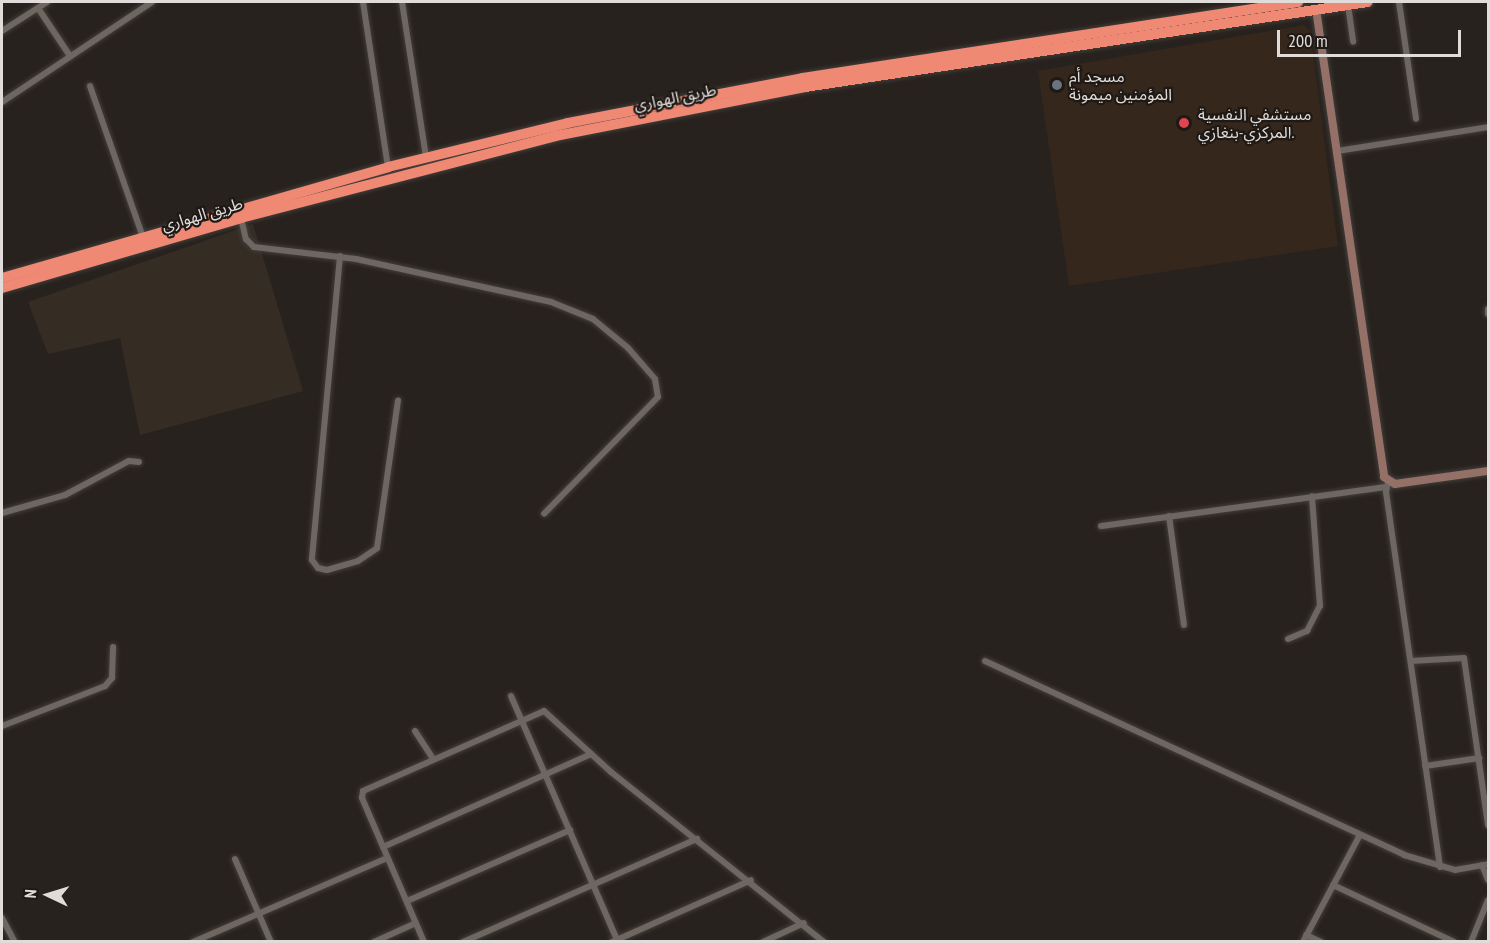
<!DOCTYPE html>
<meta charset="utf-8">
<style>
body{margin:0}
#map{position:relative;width:1490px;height:943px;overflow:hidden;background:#28221e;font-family:"PT Sans Narrow","Noto Sans Arabic",sans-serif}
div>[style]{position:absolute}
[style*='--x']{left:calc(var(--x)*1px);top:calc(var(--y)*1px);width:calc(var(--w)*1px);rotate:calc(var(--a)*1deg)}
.built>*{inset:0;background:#352c24}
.medical>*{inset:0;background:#36271c}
.roads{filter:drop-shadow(0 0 2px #423e3a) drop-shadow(0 0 2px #423e3a)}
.street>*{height:6px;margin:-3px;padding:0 3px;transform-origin:3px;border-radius:3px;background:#6d6661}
.secondary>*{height:8px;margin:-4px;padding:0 4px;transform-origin:4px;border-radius:4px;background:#947067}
.highway>*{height:10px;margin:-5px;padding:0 5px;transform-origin:5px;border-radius:5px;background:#ef8974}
.dots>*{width:16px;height:16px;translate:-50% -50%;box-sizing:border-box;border:3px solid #1e1915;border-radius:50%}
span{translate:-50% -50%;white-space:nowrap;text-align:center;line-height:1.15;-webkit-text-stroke:4.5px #1e1915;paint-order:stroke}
.poi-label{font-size:16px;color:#e0dcd9}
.left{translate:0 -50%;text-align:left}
.street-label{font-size:16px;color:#e0dcd9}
.frame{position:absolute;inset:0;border:3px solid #e0dcd9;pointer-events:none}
.north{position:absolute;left:18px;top:865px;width:60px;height:60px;-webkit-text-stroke:4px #1e1915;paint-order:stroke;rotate:274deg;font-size:16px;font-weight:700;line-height:24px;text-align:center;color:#e0dcd9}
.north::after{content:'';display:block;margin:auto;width:21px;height:27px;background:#e0dcd9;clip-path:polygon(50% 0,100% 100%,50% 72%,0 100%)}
.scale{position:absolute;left:1277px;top:30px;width:184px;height:27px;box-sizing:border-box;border:3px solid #e0dcd9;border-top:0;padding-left:8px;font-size:18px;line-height:21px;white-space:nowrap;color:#e0dcd9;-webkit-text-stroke:4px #1e1915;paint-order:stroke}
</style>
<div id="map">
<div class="built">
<div style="clip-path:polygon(253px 224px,303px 391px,140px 435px,120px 338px,48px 354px,28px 302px)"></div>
</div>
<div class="medical">
<div style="clip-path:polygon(1304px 25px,1310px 30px,1338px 246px,1069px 286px,1038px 71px)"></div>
</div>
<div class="roads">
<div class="street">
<div style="--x:363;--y:2;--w:167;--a:81.4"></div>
<div style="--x:402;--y:2;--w:157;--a:81.2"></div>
<div style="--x:1399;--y:2;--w:118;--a:81.7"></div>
<div style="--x:1348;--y:5;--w:37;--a:82"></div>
<div style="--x:38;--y:8;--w:58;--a:56.3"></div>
<div style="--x:2;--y:31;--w:54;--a:-32.8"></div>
<div style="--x:90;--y:86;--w:160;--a:70.7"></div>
<div style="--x:2;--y:102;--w:180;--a:-33.7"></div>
<div style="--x:1337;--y:151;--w:153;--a:-9"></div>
<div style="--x:241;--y:218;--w:22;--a:77"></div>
<div style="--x:246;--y:239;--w:11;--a:45"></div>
<div style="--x:254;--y:247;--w:103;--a:6.7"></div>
<div style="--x:356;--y:259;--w:200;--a:12.4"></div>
<div style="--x:551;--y:302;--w:45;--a:22"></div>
<div style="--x:593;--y:319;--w:45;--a:39.6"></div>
<div style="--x:628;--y:348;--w:41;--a:48.9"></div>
<div style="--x:655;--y:379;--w:18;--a:81"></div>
<div style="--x:658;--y:397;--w:163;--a:134.3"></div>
<div style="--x:340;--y:256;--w:305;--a:95.3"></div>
<div style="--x:312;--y:560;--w:10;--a:53"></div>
<div style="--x:318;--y:568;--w:9;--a:13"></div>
<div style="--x:327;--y:570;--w:32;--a:-16"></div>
<div style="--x:358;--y:561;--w:23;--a:-34"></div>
<div style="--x:377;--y:548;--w:149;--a:-81.9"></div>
<div style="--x:1488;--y:309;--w:5;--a:90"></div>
<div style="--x:1388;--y:482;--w:10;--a:101"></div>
<div style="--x:1386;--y:492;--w:379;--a:81.8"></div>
<div style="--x:2;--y:513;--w:66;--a:-15.9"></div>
<div style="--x:65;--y:495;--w:72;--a:-28"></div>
<div style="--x:129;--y:461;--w:10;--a:6"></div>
<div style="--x:1169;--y:516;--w:110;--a:82.2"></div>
<div style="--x:1101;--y:526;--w:288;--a:-7.8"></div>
<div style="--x:1288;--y:639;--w:21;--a:-23"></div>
<div style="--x:1307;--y:631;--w:28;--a:-63"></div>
<div style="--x:1320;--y:606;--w:110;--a:-94.2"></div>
<div style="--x:985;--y:661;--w:462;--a:24.8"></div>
<div style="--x:1404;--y:855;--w:53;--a:16.4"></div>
<div style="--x:1455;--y:870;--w:34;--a:-10"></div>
<div style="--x:1411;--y:661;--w:53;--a:-3.2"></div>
<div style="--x:1464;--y:658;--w:169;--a:81.8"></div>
<div style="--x:511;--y:696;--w:268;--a:66.5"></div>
<div style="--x:2;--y:726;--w:110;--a:-21.2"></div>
<div style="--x:105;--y:686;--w:11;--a:-49"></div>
<div style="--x:112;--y:678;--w:31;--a:-88"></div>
<div style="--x:415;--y:731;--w:33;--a:57"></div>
<div style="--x:1425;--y:766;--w:55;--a:-8.4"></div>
<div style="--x:383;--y:847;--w:228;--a:-24.1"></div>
<div style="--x:235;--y:859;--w:90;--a:66.6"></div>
<div style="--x:1482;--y:865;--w:16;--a:68"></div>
<div style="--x:1333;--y:885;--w:134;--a:25.2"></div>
<div style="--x:407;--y:901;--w:178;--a:-23.5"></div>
<div style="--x:2;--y:918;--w:27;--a:62"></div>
<div style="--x:1306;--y:935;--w:17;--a:25"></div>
<div style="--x:193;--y:942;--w:211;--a:-23.4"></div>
<div style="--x:374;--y:942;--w:46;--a:-24.3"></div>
<div style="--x:424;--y:942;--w:157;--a:-113.3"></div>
<div style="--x:362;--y:798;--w:7;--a:-82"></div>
<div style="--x:363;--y:791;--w:198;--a:-23.8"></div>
<div style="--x:544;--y:711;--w:91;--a:42.3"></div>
<div style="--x:611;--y:772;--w:273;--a:38.6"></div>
<div style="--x:463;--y:942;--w:256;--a:-23.8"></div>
<div style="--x:612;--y:942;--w:152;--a:-24"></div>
<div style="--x:763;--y:942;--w:45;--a:-24.9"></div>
<div style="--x:1303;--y:942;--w:121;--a:-62"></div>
<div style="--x:1471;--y:942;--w:45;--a:-68"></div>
</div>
<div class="secondary">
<div style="--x:1316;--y:9;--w:473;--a:81.7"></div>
<div style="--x:1384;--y:477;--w:13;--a:32"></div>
<div style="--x:1395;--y:484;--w:94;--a:-8"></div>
</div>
<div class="highway">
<div style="--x:2;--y:278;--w:402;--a:-16"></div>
<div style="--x:388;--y:167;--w:185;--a:-13.7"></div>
<div style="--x:568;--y:123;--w:239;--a:-10.8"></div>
<div style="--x:803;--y:78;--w:501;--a:-8.73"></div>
<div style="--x:2;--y:288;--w:249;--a:-16.3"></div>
<div style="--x:241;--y:218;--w:325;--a:-14.6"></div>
<div style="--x:556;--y:136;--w:254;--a:-11.1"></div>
<div style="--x:805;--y:87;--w:569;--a:-8.59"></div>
</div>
</div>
<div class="dots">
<div style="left:1057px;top:85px;background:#6b7280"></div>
<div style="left:1184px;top:123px;background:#e0444e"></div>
</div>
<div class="poi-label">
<span class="left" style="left:1069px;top:85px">مسجد أم<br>المؤمنين ميمونة</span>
<span class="left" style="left:1198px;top:123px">مستشفي النفسية<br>المركزي-بنغازي.</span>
</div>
<div class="street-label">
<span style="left:675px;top:97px;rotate:-11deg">طريق الهواري</span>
<span style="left:202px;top:214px;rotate:-16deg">طريق الهواري</span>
</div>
<div class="frame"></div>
<div class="north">N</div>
<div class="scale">200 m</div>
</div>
